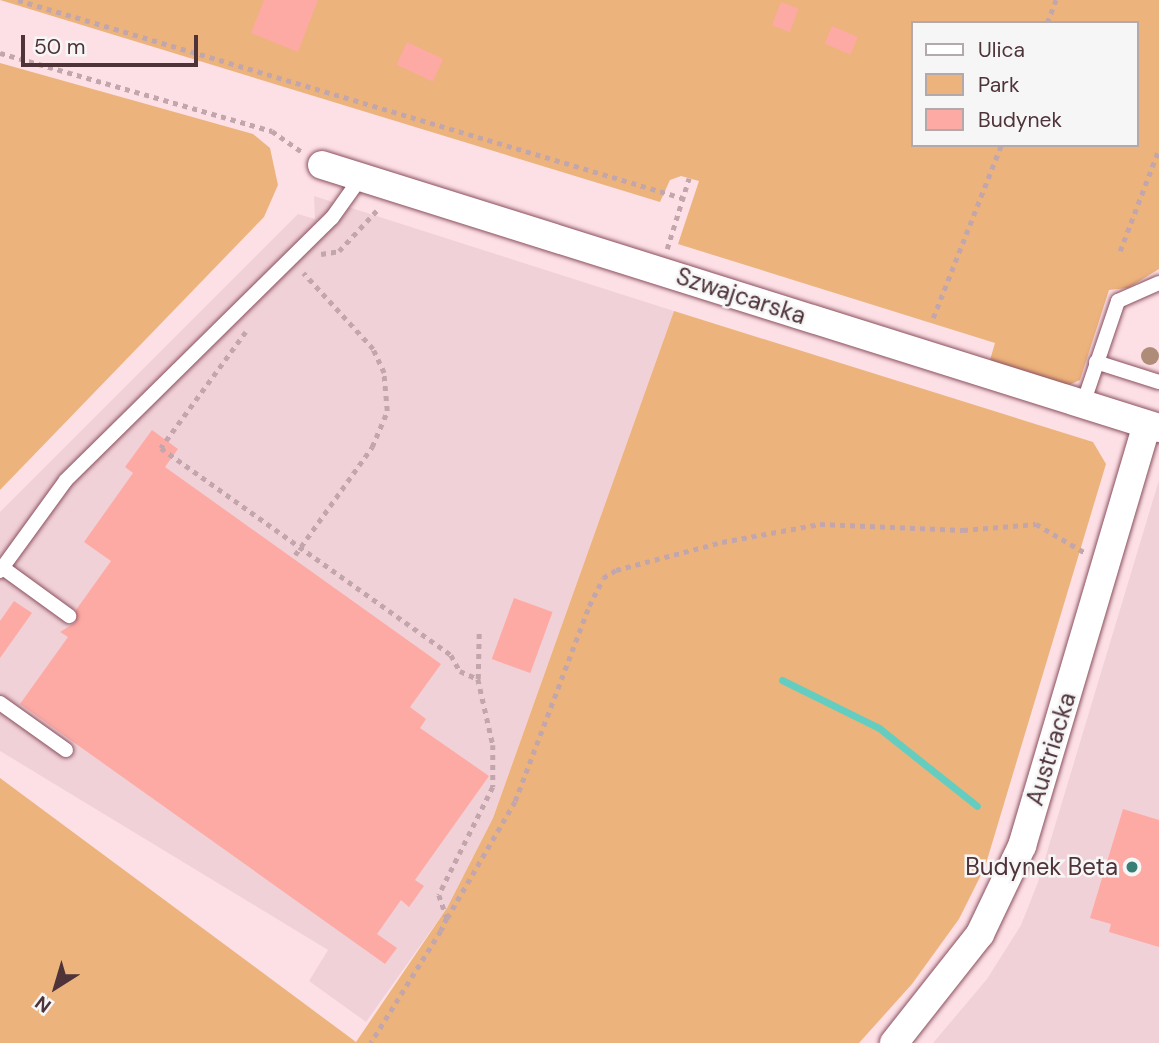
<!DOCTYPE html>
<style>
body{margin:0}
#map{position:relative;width:1159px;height:1043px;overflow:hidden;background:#fde0e6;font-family:"DM Sans",sans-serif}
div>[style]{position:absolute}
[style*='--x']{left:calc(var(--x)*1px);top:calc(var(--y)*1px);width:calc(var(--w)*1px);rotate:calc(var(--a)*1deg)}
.built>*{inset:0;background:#f1d1d8}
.green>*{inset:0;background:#edb37c}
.stream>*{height:7px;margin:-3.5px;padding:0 3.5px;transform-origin:3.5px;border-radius:3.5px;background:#65cdbf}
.building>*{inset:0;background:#fdaaa4;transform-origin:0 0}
.path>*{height:4.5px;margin-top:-2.25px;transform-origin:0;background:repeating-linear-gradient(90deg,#c2a6ac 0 5px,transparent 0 10px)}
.roads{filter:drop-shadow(0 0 2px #8a4f5e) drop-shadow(0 0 2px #8a4f5e)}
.service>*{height:14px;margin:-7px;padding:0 7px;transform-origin:7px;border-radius:7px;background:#fff}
.minor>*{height:28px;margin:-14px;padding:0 14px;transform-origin:14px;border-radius:14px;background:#fff}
.trees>*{width:18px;height:18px;margin:-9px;border-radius:50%;background:#ae8c78}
.dots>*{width:19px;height:19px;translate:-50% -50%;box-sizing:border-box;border:4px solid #f6f6f6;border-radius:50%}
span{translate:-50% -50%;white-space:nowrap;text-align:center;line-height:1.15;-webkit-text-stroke:5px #f6f6f6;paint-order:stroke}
.street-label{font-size:24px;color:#4e3339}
.poi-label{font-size:24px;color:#4e3339}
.right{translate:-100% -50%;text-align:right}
.legend{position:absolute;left:911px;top:21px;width:228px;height:126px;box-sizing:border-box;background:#f6f6f6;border:2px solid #b3a8aa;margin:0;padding:9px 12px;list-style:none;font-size:21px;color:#4e3339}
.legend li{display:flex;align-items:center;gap:14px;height:35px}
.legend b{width:35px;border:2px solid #b3a8aa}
.north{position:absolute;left:21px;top:952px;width:70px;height:70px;-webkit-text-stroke:5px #f6f6f6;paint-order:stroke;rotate:217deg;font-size:19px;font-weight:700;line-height:28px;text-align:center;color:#4e3339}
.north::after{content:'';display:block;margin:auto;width:24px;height:32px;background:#4e3339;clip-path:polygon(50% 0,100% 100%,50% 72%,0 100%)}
.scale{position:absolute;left:21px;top:35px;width:177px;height:32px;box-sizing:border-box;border:4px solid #4e3339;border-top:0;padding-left:9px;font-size:21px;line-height:24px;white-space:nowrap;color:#4e3339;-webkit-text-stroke:5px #f6f6f6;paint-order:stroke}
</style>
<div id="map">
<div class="built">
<div style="clip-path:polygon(314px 196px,674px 311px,493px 818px,447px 908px,366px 1022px,309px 981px,328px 950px,0 751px,0 512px,298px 214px,315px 219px)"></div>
<div style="clip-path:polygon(1159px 480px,1159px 1043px,933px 1043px,987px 979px,1021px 925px,1038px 882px)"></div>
</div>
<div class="green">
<div style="clip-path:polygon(evenodd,0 0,1159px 0,1159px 269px,1128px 288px,1109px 290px,1080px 380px,1069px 385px,990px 360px,995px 343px,678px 244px,699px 181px,681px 176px,670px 180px,660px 202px,0 0,912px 23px,1136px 23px,1136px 145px,912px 145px,912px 23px)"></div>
<div style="clip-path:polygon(0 63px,253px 134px,270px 148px,278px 185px,264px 217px,0 490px)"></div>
<div style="clip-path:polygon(674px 311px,1093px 442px,1106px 464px,985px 867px,959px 919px,912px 984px,859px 1043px,0 1043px,0 778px,356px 1042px,447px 908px,493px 818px)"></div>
</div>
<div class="stream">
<div style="--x:782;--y:680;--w:108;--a:26.3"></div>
<div style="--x:879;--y:728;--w:125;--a:38.5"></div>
</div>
<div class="building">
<div style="clip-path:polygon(264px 0,318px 0,298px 52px,251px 33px)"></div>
<div style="left:781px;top:2px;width:19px;height:25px;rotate:21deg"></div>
<div style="left:832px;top:26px;width:28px;height:19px;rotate:23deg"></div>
<div style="left:407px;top:42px;width:40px;height:25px;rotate:25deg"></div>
<div style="clip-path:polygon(152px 430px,178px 449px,165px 467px,441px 664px,410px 707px,426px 719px,420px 728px,489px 776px,415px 880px,424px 886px,409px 907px,401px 900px,377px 934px,397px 948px,385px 964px,20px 704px,68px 637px,60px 632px,76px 622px,76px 610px,111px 561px,84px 542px,133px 473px,125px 467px)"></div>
<div style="left:514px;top:598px;width:41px;height:65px;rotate:20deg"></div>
<div style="clip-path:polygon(14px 601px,32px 613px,0 658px,0 621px)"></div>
<div style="clip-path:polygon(1123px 809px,1159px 820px,1159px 947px,1109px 932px,1111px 924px,1090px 918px)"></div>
</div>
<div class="path">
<div style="--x:18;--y:0;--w:694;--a:16.58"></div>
<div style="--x:1047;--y:23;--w:25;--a:-69"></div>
<div style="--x:0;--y:53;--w:283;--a:16"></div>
<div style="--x:272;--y:131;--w:39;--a:35"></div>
<div style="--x:667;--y:249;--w:74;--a:-72.8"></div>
<div style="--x:1120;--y:251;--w:109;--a:-69.1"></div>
<div style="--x:321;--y:254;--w:18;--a:-9"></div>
<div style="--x:339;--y:251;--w:59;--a:-47.1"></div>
<div style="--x:933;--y:318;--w:186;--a:-68.5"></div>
<div style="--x:246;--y:332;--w:144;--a:126.2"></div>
<div style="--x:161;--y:448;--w:356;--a:35.5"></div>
<div style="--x:451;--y:655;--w:18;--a:61"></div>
<div style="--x:460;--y:671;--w:20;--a:24"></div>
<div style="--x:478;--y:679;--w:68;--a:77.2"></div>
<div style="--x:493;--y:745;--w:42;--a:90"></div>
<div style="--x:493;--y:787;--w:121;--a:116.6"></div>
<div style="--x:439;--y:895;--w:24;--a:71"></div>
<div style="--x:447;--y:918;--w:14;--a:115"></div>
<div style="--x:441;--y:931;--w:132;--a:122"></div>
<div style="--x:295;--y:555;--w:133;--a:-54.5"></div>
<div style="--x:372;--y:447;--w:39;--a:-67"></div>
<div style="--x:387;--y:411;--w:38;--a:-95"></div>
<div style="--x:384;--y:373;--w:26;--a:-115"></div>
<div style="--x:373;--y:349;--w:103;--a:-132.6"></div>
<div style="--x:478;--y:679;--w:48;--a:-88.8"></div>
<div style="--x:447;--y:918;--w:135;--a:-59.8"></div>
<div style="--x:515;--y:801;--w:209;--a:-69.2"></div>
<div style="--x:589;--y:606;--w:31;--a:-63"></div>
<div style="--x:603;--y:578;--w:15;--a:-32"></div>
<div style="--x:616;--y:570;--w:110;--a:-14.8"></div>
<div style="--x:722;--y:542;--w:100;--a:-10.4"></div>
<div style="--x:820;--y:524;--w:143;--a:2.4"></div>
<div style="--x:963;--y:530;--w:73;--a:-4.7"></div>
<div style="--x:1036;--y:524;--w:56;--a:30.3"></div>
</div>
<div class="roads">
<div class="service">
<div style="--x:1096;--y:362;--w:66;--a:17.6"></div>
<div style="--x:1083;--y:404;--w:109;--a:-71.2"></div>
<div style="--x:1118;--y:301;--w:45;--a:-23.7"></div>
<div style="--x:3;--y:568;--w:82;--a:36"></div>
<div style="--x:0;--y:571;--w:112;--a:-54"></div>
<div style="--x:66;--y:480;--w:373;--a:-44.6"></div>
<div style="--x:332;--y:218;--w:52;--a:-54.5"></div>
<div style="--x:0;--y:703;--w:81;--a:35.5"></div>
</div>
<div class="minor">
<div style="--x:322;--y:165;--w:877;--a:17.44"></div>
<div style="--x:894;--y:1043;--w:139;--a:-51.7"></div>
<div style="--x:980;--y:934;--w:98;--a:-64.5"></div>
<div style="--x:1022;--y:846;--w:439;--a:-73.5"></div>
</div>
</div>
<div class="trees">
<div style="left:1150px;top:356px"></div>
</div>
<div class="dots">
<div style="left:1132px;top:867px;background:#387e75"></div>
</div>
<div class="street-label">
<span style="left:741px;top:296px;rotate:18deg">Szwajcarska</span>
<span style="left:1051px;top:749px;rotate:-73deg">Austriacka</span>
</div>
<div class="poi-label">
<span class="right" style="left:1118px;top:867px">Budynek Beta</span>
</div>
<ul class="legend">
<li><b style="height:9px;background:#fff"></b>Ulica</li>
<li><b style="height:19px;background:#edb37c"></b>Park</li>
<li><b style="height:19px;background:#fdaaa4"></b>Budynek</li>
</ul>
<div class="north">N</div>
<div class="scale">50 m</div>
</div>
